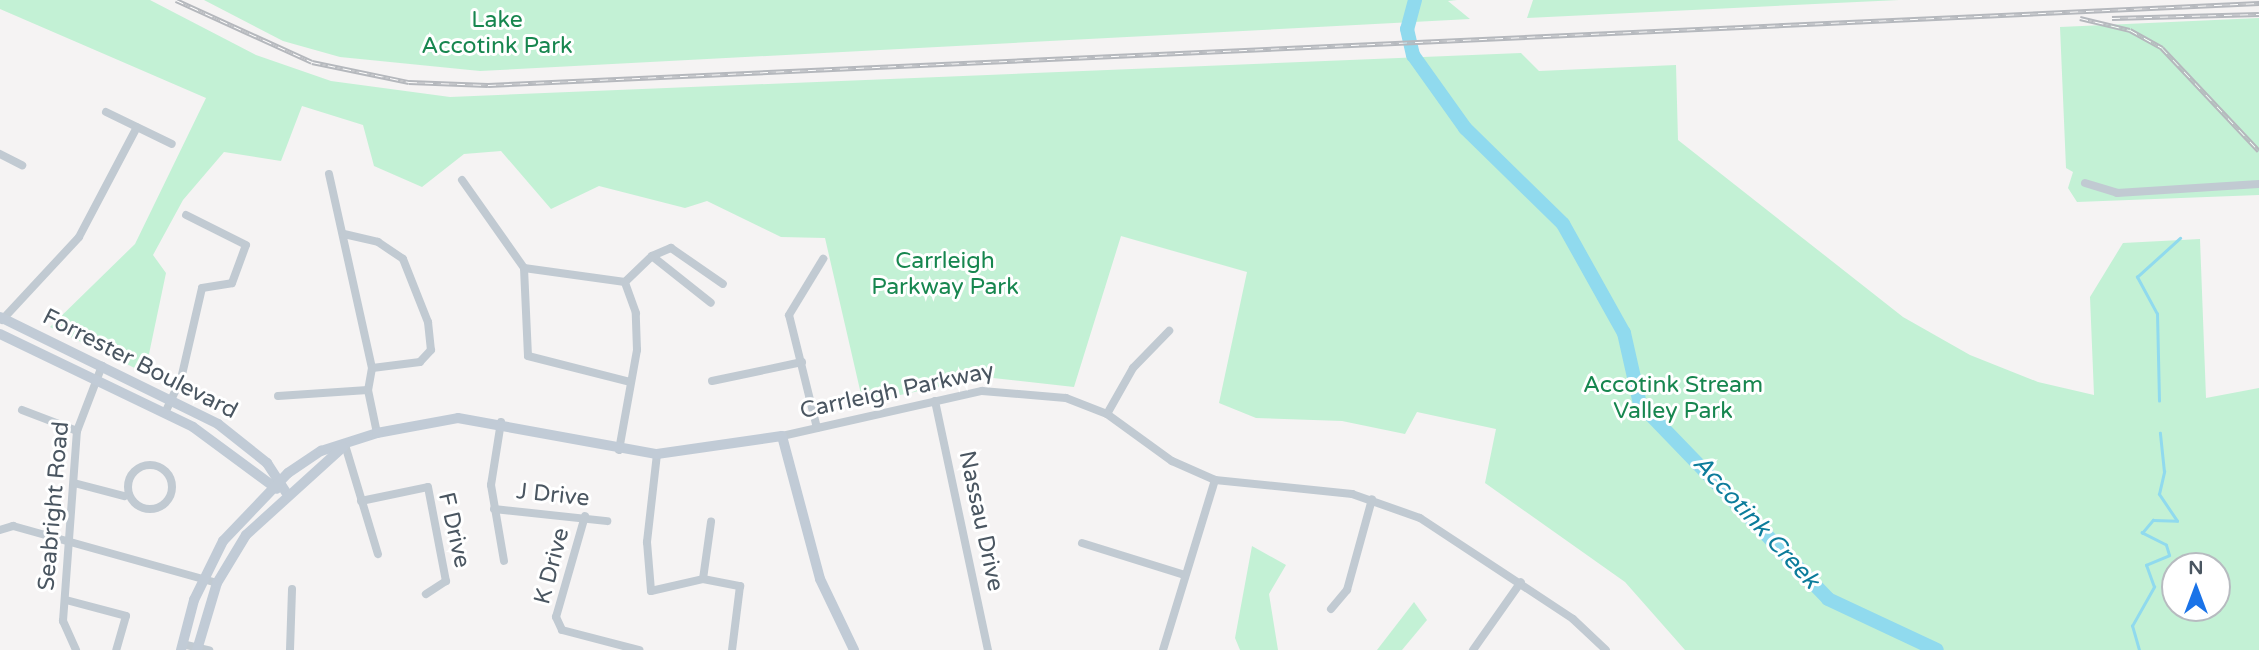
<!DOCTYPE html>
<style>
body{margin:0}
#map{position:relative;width:2259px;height:650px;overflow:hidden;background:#f5f3f3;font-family:"Varela Round",sans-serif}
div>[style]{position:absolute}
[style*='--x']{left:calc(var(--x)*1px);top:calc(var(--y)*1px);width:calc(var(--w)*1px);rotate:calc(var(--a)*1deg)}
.green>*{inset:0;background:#c3f1d5}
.stream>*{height:2.5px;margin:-1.25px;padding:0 1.25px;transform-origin:1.25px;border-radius:1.25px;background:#90daee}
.river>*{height:14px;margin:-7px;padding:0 7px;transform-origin:7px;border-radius:7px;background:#90daee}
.street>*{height:8px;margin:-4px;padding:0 4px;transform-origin:4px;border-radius:4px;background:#c1cad2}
.street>.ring{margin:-4px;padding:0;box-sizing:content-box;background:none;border:8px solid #c1cad2;border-radius:50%}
.secondary>*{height:10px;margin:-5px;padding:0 5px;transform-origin:5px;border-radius:5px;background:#c1cbd6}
.rail>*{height:5px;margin-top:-2.5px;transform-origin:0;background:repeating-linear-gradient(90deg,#fff 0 8px,#b5b8bd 0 16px);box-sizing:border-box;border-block:2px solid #b5b8bd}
span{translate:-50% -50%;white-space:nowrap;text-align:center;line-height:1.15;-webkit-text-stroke:6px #fff;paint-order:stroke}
.park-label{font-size:23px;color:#17864f}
.street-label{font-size:23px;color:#4a5661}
.water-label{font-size:24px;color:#0c7c9b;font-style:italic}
.north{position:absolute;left:2161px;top:552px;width:70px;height:70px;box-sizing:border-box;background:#fff;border:2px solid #b7bbc0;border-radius:50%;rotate:0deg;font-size:19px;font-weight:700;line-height:28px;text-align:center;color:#4a5661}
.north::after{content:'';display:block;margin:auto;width:24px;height:32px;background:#1a73e8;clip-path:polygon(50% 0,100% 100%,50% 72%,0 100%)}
</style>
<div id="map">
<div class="green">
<div style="clip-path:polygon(evenodd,0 0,150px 0,256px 55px,331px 81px,450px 97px,1521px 53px,1539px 71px,1676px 65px,1678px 140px,1903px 317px,1970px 355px,2038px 382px,2094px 395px,2090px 297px,2123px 243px,2200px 239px,2206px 398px,2259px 388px,2259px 650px,1685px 650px,1625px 582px,1485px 483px,1496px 429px,1417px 412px,1405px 434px,1342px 421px,1256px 418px,1219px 403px,1247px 272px,1121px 236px,1074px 387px,984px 377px,863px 403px,825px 238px,781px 237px,707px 201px,685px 208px,599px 186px,551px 209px,501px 151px,464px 154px,422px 187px,374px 166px,363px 125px,302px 106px,281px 161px,224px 152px,183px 200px,153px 255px,166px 273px,145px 373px,50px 327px,135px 244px,206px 98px,0 9px,0 0,2175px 566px,2217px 566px,2217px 608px,2175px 608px,2175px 566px)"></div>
<div style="clip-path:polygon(204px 0,1457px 0,1448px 1px,1470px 19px,480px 71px,340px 57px,283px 41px)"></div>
<div style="clip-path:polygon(1533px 0,1899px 0,1527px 18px)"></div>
<div style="clip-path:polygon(2259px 18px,2259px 195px,2077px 202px,2068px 188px,2073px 172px,2066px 168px,2060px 27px)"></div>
<div style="clip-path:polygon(1252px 546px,1286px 565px,1269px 594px,1278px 650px,1240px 650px,1235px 638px)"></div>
<div style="clip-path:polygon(1414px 602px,1427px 620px,1402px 650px,1377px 650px)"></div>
</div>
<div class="stream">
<div style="--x:2159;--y:401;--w:87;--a:-91.3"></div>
<div style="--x:2157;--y:314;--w:42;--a:-118.4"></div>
<div style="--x:2137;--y:277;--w:58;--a:-42.2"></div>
<div style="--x:2139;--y:650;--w:25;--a:-106"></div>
<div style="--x:2132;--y:626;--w:45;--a:-60.6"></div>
<div style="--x:2154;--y:587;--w:23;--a:-110"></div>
<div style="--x:2146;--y:565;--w:25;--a:-23"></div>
<div style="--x:2169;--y:555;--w:10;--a:-107"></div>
<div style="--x:2166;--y:545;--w:27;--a:-153"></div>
<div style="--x:2142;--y:533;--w:17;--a:-50"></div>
<div style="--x:2153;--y:520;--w:24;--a:2"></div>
<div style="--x:2177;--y:521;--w:32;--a:-124"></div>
<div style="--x:2159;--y:494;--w:23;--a:-77"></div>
<div style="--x:2164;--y:472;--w:39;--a:-96"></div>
</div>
<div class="river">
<div style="--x:1415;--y:0;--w:30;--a:105"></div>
<div style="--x:1407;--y:29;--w:27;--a:77"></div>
<div style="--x:1413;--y:55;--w:90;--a:54.5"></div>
<div style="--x:1465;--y:128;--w:137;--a:44.4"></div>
<div style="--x:1563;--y:224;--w:125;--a:60.8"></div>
<div style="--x:1624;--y:333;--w:73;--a:77.3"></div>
<div style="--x:1640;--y:404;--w:271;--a:46"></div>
<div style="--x:1828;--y:599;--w:120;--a:25.1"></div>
</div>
<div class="street">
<div style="--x:106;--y:112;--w:73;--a:25.9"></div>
<div style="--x:0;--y:154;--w:25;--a:27"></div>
<div style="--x:329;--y:174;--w:199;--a:77.5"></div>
<div style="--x:372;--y:368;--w:22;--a:100"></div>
<div style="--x:368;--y:390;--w:44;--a:78.2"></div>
<div style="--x:462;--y:180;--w:108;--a:54.8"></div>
<div style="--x:524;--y:268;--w:102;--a:7.9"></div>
<div style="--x:2085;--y:183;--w:34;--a:17"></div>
<div style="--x:2117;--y:193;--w:142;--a:-3.6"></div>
<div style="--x:344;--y:234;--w:35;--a:13"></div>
<div style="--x:378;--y:242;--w:30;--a:34"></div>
<div style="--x:403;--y:259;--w:68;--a:68.4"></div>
<div style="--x:428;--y:322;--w:28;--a:84"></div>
<div style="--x:431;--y:350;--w:16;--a:133"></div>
<div style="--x:420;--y:362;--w:48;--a:172.9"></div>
<div style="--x:652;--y:256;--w:75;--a:38.5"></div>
<div style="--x:524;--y:268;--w:88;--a:87.4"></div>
<div style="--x:528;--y:356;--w:105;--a:14.3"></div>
<div style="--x:625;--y:282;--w:37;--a:-44"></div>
<div style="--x:652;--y:256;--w:21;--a:-23"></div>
<div style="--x:671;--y:248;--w:63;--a:34.7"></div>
<div style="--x:2;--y:320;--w:113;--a:-47.1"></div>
<div style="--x:79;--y:237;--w:124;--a:-62.2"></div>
<div style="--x:712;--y:381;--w:92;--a:-11.9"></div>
<div style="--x:278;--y:396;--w:90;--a:-3.8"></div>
<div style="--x:935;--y:401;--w:255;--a:78"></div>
<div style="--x:22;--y:410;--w:59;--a:20.9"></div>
<div style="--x:165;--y:413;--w:38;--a:-65"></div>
<div style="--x:181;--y:379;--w:93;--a:-77"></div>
<div style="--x:202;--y:288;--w:30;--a:-9"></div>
<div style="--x:232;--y:283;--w:40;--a:-69.8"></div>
<div style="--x:246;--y:245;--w:67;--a:-153.4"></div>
<div style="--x:1107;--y:414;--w:53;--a:-60.5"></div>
<div style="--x:1133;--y:368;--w:52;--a:-45.8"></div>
<div style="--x:501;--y:422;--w:64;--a:99"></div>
<div style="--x:491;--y:485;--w:77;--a:80.3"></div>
<div style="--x:817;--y:428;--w:116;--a:-103.9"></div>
<div style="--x:789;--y:315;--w:66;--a:-58.7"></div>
<div style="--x:782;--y:436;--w:205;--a:-12.7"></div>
<div style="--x:982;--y:391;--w:84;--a:4.8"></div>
<div style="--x:1066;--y:398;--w:44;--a:21.3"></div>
<div style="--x:1107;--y:414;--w:80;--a:35.9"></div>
<div style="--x:1172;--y:461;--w:47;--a:23.8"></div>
<div style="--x:1215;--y:480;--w:138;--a:5.8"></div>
<div style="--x:1352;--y:494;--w:72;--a:19.4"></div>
<div style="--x:1420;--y:518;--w:183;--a:33.4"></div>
<div style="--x:1573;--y:619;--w:45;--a:43.2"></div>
<div style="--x:345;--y:445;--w:114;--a:73.2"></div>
<div style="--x:619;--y:450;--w:102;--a:-79.8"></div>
<div style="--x:637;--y:350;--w:37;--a:-92"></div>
<div style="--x:636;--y:313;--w:33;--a:-110"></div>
<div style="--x:657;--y:454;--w:89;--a:96.5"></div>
<div style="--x:647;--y:542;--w:49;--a:85.3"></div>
<div style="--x:651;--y:591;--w:53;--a:-13"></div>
<div style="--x:703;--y:579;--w:38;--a:11"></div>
<div style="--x:740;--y:586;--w:64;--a:97.1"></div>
<div class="ring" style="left:128px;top:465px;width:36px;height:36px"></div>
<div style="--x:74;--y:483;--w:52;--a:14.6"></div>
<div style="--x:361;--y:501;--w:68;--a:-11.8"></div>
<div style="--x:428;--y:487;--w:96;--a:79.2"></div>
<div style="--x:446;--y:581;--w:24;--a:147"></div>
<div style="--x:494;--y:509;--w:114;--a:6.1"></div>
<div style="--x:585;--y:516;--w:105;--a:106"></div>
<div style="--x:556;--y:617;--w:14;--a:65"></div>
<div style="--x:562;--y:630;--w:80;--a:14.6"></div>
<div style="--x:0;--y:530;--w:14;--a:-17"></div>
<div style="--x:13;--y:526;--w:212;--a:15.6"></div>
<div style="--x:1082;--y:543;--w:108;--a:17.3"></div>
<div style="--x:703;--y:579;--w:58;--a:-82"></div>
<div style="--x:66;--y:600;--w:62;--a:14.9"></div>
<div style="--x:126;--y:616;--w:35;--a:106"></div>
<div style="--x:1331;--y:609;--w:25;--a:-50"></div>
<div style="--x:1347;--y:590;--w:94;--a:-74.6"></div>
<div style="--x:182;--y:644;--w:28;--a:13"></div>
<div style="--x:76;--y:650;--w:32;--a:-114"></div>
<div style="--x:63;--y:621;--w:191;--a:-85.8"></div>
<div style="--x:77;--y:431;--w:70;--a:-69"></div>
<div style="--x:290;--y:650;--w:61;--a:-88.1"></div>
<div style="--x:1163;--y:650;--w:178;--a:-73"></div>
<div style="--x:1473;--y:650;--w:83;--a:-54.8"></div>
</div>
<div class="secondary">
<div style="--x:0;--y:317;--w:243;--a:26.1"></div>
<div style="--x:218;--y:424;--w:63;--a:38.5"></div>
<div style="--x:267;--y:463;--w:35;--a:57"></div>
<div style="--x:0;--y:334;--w:214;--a:25.7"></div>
<div style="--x:193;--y:427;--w:104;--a:36.4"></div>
<div style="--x:181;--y:650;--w:52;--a:-75.4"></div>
<div style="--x:194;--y:600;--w:66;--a:-63.8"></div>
<div style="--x:223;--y:541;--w:94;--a:-46.3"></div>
<div style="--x:288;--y:473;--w:40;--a:-34"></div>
<div style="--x:321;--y:451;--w:59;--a:-17.8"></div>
<div style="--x:377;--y:433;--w:82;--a:-10.5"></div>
<div style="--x:458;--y:418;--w:202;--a:10.3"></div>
<div style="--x:657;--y:454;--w:126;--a:-8.2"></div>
<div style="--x:782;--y:436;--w:148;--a:75.1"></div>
<div style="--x:820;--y:579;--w:79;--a:64.4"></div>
<div style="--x:197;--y:650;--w:70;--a:-73.4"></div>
<div style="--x:217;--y:583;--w:56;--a:-58.9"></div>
<div style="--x:246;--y:535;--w:131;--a:-42.2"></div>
</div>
<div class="rail">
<div style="--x:176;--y:0;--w:149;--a:24.5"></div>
<div style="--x:312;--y:62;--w:99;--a:11.7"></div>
<div style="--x:409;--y:82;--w:79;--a:2.2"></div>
<div style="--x:488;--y:85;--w:1773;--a:-2.65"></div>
<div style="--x:2080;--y:18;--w:51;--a:13.5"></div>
<div style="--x:2130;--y:30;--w:37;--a:29"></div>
<div style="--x:2162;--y:48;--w:141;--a:46.7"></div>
<div style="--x:2112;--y:18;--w:147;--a:-1.6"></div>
</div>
<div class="park-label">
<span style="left:497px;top:33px">Lake<br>Accotink Park</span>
<span style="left:945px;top:274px">Carrleigh<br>Parkway Park</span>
<span style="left:1673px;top:398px">Accotink Stream<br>Valley Park</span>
</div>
<div class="street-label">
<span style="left:140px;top:364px;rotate:27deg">Forrester Boulevard</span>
<span style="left:897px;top:391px;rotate:-12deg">Carrleigh Parkway</span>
<span style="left:553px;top:495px;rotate:6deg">J Drive</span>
<span style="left:54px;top:506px;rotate:-85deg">Seabright Road</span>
<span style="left:981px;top:521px;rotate:78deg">Nassau Drive</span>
<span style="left:454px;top:530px;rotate:77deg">F Drive</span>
<span style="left:552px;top:566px;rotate:-75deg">K Drive</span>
</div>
<div class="water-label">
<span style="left:1756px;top:522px;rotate:47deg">Accotink Creek</span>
</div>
<div class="north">N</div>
</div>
